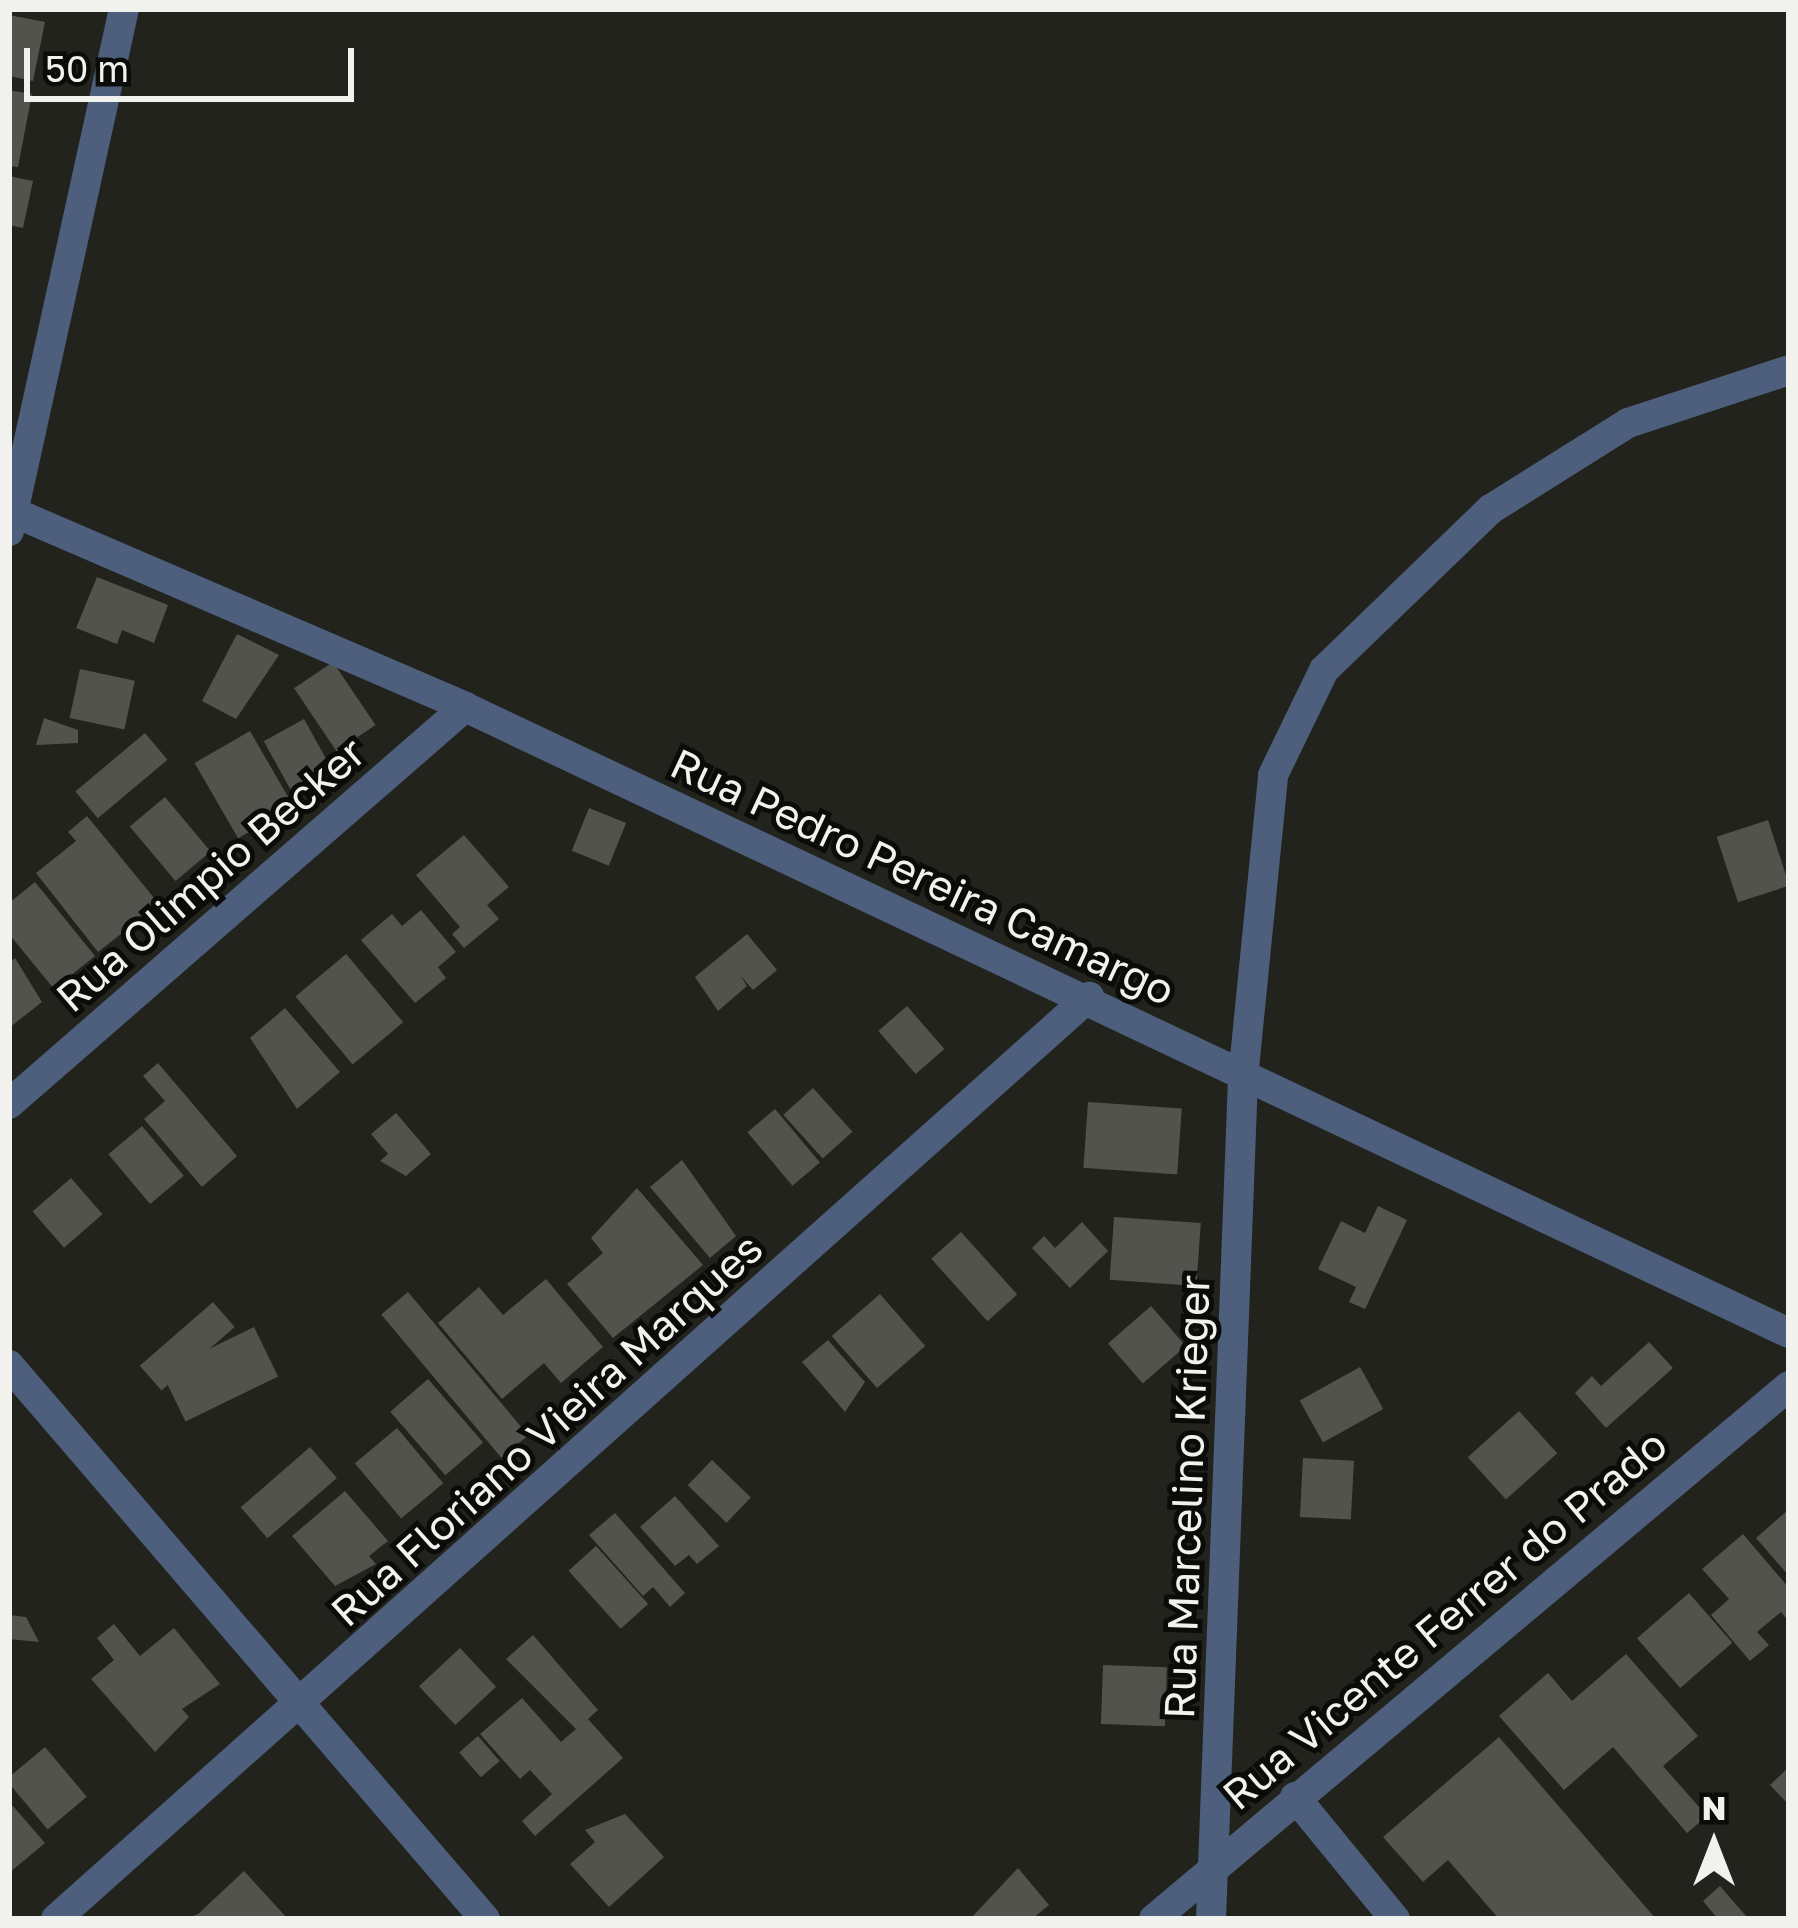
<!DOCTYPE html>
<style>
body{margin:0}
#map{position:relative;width:1798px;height:1928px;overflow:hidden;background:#21231c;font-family:"Golos Text",sans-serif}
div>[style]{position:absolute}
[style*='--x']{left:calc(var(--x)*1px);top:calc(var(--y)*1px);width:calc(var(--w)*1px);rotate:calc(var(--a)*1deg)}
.building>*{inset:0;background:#51534c;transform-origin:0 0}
.minor>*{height:30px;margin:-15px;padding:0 15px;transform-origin:15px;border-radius:15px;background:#4d5f7c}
span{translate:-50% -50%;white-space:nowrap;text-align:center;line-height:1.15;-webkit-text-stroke:10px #0b0c09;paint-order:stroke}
.street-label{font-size:42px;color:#f1f2ee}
.frame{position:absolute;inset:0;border:12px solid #f1f2ee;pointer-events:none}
.north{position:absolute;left:1654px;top:1784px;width:120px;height:120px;-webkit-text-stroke:9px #0b0c09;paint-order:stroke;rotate:0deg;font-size:33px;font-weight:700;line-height:48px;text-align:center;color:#f1f2ee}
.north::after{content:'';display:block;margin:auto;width:42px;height:54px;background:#f1f2ee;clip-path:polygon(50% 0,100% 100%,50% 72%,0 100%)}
.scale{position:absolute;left:24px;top:48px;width:330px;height:54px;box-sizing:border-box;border:6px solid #f1f2ee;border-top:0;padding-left:15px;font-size:36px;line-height:42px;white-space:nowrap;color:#f1f2ee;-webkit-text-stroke:9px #0b0c09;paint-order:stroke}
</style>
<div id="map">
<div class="building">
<div style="clip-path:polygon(9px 15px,45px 22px,33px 81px,9px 76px)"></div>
<div style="clip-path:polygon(9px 90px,32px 94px,18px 167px,9px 166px)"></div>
<div style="clip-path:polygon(9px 176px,33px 181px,23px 228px,9px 225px)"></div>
<div style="clip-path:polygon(97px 577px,168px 605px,154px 643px,122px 630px,117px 644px,76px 628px)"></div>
<div style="clip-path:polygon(237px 634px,279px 655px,236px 719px,202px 701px)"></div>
<div style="left:333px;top:662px;width:76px;height:47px;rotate:56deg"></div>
<div style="left:80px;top:669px;width:56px;height:50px;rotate:12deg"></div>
<div style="clip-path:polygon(44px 718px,78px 730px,78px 743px,36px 745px)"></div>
<div style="left:304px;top:719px;width:62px;height:46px;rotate:61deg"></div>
<div style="left:250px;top:731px;width:87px;height:64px;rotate:60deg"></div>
<div style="left:145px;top:733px;width:35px;height:91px;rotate:50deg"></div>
<div style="left:165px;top:797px;width:71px;height:46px;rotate:50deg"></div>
<div style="left:589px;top:808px;width:40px;height:46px;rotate:22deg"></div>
<div style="clip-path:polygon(87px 816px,159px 904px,98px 952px,36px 873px,76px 841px,68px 832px)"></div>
<div style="left:1768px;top:820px;width:69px;height:54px;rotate:72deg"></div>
<div style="clip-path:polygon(464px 835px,509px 887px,487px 905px,499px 919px,464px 948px,452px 934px,460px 927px,416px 875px)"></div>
<div style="clip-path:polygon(35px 882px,95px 956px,54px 989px,9px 934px,9px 903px)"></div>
<div style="clip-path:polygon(421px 910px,456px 952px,438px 967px,446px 978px,415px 1003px,361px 940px,392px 914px,402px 926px)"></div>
<div style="clip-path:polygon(747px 934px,777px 970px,753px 990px,740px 975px,747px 986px,718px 1011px,695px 977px)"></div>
<div style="left:346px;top:954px;width:89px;height:66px;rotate:50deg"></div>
<div style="clip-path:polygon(15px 958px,42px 1002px,9px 1028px,9px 963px)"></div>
<div style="left:907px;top:1006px;width:57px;height:38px;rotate:49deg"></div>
<div style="clip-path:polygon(285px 1008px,340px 1072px,297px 1109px,250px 1038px)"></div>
<div style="clip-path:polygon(158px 1063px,237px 1156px,202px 1187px,144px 1119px,165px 1101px,143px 1076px)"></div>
<div style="left:813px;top:1088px;width:59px;height:40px;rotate:48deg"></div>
<div style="left:1088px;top:1102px;width:94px;height:66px;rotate:4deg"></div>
<div style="left:775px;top:1109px;width:70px;height:36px;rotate:50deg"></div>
<div style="clip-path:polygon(396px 1113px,431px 1154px,406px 1176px,380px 1161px,388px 1154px,371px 1134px)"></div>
<div style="left:142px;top:1126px;width:65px;height:44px;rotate:50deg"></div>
<div style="clip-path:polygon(682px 1160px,736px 1236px,710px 1258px,650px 1187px)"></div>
<div style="left:71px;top:1178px;width:48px;height:51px;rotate:49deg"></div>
<div style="clip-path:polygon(637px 1188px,703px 1265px,613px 1338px,567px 1284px,603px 1253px,591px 1238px)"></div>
<div style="clip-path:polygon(1378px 1206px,1407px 1220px,1365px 1309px,1349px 1302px,1356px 1287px,1318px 1269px,1341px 1221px,1365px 1233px)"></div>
<div style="left:1114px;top:1217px;width:87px;height:63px;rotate:4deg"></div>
<div style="clip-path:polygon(1082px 1222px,1108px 1251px,1070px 1288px,1032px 1248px,1044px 1236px,1055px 1248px)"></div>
<div style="left:961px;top:1232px;width:84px;height:40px;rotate:48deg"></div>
<div style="clip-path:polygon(546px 1279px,603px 1347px,561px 1383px,544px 1363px,502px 1399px,438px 1323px,479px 1287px,503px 1315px)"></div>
<div style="left:408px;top:1292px;width:187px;height:35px;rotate:50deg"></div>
<div style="left:880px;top:1294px;width:69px;height:64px;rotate:49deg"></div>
<div style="left:213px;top:1302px;width:33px;height:97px;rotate:49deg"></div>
<div style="left:1151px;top:1306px;width:53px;height:57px;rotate:49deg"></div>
<div style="left:254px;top:1327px;width:55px;height:103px;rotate:64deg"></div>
<div style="clip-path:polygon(828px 1340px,865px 1382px,845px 1412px,802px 1362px)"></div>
<div style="clip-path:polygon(1649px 1342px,1673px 1368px,1606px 1428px,1575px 1393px,1592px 1376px,1601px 1386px)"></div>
<div style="left:1360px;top:1367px;width:48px;height:69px;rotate:61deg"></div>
<div style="left:428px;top:1379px;width:84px;height:50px;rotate:49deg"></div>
<div style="left:1519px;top:1411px;width:57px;height:69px;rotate:48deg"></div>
<div style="left:397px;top:1428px;width:72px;height:55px;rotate:50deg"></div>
<div style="left:310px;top:1447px;width:41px;height:92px;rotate:49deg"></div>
<div style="left:1303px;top:1458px;width:51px;height:59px;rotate:3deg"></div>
<div style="left:712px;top:1460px;width:54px;height:35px;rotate:44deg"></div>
<div style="clip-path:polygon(345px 1491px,388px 1541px,369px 1556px,376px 1564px,335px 1586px,292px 1536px)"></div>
<div style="clip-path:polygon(675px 1496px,719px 1546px,697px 1564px,689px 1555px,675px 1566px,640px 1527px)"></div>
<div style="clip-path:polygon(1789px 1509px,1789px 1576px,1756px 1538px)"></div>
<div style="clip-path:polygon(615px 1513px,685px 1593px,670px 1607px,653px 1587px,643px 1596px,589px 1535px)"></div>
<div style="clip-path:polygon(1743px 1534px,1789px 1588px,1789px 1622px,1781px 1612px,1757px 1632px,1769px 1645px,1750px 1661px,1711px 1615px,1729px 1599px,1702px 1569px)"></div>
<div style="left:596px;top:1546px;width:78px;height:37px;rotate:48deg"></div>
<div style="left:1689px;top:1593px;width:66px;height:69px;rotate:49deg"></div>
<div style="clip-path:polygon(9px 1615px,26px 1617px,39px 1642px,9px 1639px)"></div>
<div style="clip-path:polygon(114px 1624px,140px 1656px,174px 1628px,220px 1684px,182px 1709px,189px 1717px,155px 1752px,91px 1679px,114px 1660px,97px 1638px)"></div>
<div style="clip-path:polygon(533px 1635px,598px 1710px,588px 1719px,623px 1758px,535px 1836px,522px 1821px,552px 1794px,530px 1770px,520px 1779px,480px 1734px,522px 1698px,561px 1742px,576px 1729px,506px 1659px)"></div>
<div style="left:460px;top:1648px;width:53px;height:56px;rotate:47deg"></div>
<div style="clip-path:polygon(1626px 1654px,1698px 1736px,1663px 1766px,1707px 1816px,1687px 1833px,1613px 1747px,1564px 1790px,1499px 1716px,1548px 1673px,1572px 1701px)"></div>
<div style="left:1103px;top:1665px;width:64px;height:59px;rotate:2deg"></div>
<div style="left:478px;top:1736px;width:33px;height:25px;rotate:49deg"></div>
<div style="clip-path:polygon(1499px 1737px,1656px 1919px,1499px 1919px,1448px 1860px,1423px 1882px,1383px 1837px)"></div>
<div style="left:45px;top:1747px;width:65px;height:51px;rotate:50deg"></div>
<div style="clip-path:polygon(1789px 1767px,1789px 1805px,1770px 1785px)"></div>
<div style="clip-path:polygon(13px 1806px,45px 1843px,9px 1873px,9px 1809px)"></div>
<div style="clip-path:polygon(625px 1814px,664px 1857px,609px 1907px,570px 1864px,595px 1842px,585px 1830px)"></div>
<div style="clip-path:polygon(1018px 1868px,1049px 1905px,1032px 1919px,970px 1919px)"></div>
<div style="clip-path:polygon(244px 1871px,288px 1919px,186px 1919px,198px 1914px)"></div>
<div style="clip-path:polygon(1720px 1886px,1746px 1916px,1743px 1919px,1718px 1919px,1703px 1901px)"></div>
</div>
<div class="minor">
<div style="--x:13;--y:512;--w:492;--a:23.3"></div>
<div style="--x:465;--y:707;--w:1465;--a:25.31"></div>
<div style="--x:9;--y:531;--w:535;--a:-77.58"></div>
<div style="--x:9;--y:1104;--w:605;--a:-41.04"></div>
<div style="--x:9;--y:1365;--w:730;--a:49.33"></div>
<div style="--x:1295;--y:1797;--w:158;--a:50.7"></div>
<div style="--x:56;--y:1919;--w:1385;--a:-41.75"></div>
<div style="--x:1154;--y:1919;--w:829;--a:-40.01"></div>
<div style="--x:1211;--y:1919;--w:842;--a:-87.82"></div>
<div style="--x:1243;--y:1078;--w:304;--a:-84.3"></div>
<div style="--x:1273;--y:775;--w:117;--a:-64.1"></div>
<div style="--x:1324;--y:670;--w:232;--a:-44"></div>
<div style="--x:1491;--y:509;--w:162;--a:-32.1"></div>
<div style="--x:1628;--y:423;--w:169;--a:-18.2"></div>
</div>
<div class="street-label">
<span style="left:210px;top:874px;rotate:-41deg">Rua Olimpio Becker</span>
<span style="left:923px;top:876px;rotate:25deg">Rua Pedro Pereira Camargo</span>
<span style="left:546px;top:1429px;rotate:-42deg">Rua Floriano Vieira Marques</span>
<span style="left:1186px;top:1497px;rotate:-88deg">Rua Marcelino Krieger</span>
<span style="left:1444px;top:1619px;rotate:-40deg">Rua Vicente Ferrer do Prado</span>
</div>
<div class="frame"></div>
<div class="north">N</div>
<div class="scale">50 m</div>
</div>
